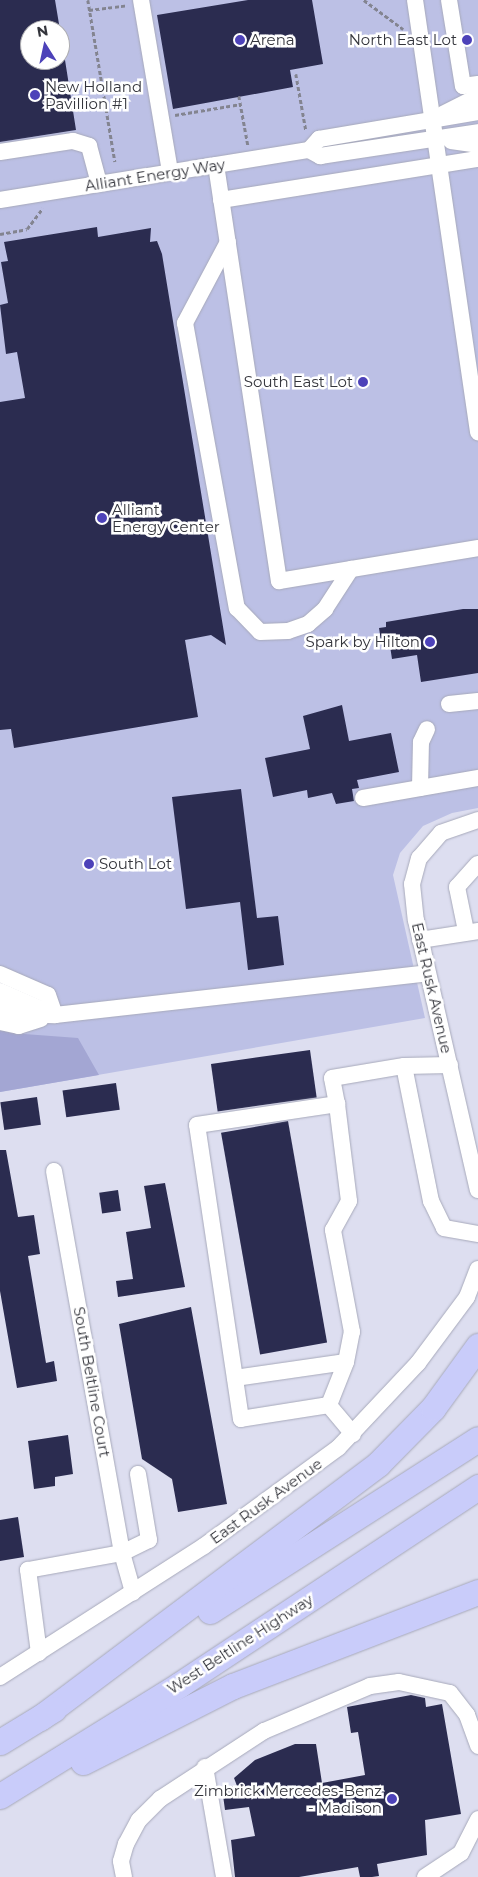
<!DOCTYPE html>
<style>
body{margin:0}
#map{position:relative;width:478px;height:1877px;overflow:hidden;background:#dddef0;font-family:Montserrat,sans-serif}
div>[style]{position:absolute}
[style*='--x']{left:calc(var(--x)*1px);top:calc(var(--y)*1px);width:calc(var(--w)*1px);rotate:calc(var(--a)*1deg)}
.green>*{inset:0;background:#bcc0e5}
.forest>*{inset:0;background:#a3a6d3}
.building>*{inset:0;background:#2b2c50;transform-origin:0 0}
.path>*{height:2.5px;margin-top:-1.25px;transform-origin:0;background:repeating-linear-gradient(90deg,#838490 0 4px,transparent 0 6.5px)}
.roads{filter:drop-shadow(0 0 1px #a7a9ba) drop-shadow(0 0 1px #a7a9ba)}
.minor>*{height:16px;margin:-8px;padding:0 8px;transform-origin:8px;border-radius:8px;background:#fff}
.highway>*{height:25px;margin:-12.5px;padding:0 12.5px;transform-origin:12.5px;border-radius:12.5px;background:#c9ccfa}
.dots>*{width:14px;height:14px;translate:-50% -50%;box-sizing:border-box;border:2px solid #fff;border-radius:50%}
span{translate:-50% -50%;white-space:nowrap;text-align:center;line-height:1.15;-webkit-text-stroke:5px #fff;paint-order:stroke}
.poi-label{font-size:15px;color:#34353c}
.left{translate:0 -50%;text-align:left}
.right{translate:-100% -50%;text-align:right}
.street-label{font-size:15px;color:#34353c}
.north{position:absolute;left:20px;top:20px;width:50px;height:50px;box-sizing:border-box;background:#fff;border:1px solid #aeaeb1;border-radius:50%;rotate:350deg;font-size:14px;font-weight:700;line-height:20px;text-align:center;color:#34353c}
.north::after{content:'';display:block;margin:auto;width:18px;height:22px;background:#4d42b9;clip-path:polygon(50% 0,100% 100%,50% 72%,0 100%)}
</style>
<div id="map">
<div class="green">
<div style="clip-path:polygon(evenodd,0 0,478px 0,478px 808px,452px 813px,423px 826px,400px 853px,393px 875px,425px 1018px,0 1092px,0 0,30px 30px,60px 30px,60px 60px,30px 60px,30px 30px)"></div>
</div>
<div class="forest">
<div style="clip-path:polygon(0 1028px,24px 1034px,78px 1038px,99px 1075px,0 1092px)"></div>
</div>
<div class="building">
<div style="clip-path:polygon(0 0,55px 0,60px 30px,30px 30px,30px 60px,65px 60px,76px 130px,0 142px)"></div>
<div style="clip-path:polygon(248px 0,312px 0,323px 64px,290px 70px,293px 87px,173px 109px,157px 15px)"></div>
<div style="clip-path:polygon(97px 227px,98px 237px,151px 228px,150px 242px,157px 241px,162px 254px,226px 645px,211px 635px,185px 640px,198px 717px,14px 748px,11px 729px,0 730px,0 402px,25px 398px,17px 352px,6px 354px,0 305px,8px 303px,1px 262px,8px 261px,4px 242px)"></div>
<div style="clip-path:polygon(463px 609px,478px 609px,478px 673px,421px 682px,417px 655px,392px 659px,390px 646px,382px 648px,379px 628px,386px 627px,386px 622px)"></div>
<div style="clip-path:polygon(342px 705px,349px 741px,391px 733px,399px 772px,357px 780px,359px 788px,352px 789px,354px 801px,336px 804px,332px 793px,308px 798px,307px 790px,273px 797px,265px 758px,310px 749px,303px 716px)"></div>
<div style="clip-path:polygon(241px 789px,257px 918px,278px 916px,284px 965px,248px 970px,240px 902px,186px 909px,172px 797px)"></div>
<div style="left:310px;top:1050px;width:48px;height:100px;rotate:82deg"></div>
<div style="left:116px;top:1083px;width:27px;height:54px;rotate:82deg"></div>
<div style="left:37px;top:1097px;width:28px;height:37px;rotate:82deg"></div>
<div style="left:288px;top:1121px;width:225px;height:68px;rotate:80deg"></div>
<div style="clip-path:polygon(0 1150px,6px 1150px,18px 1217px,34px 1215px,40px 1254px,28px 1256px,46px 1363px,54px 1361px,57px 1381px,17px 1388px,0 1291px)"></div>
<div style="clip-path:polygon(165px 1183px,185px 1287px,118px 1297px,116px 1281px,133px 1279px,126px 1232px,151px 1228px,144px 1186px)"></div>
<div style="left:118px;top:1190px;width:21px;height:19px;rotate:82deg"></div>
<div style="clip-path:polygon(191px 1307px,227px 1504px,178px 1512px,172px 1479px,142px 1459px,119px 1324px)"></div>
<div style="clip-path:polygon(68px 1435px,73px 1474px,55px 1477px,55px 1486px,34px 1489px,28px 1441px)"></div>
<div style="clip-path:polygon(18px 1517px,24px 1557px,0 1561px,0 1520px)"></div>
<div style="clip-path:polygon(411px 1695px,425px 1698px,426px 1707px,442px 1704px,461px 1814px,425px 1820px,427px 1855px,377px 1864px,379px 1876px,372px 1877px,360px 1877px,358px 1867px,299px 1877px,235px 1877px,231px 1840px,255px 1836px,249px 1807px,225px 1810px,222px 1788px,237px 1786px,234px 1778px,255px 1760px,295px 1744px,316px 1744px,322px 1783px,365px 1775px,358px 1732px,351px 1733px,347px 1707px)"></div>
</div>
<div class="path">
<div style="--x:88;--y:0;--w:164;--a:80.5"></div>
<div style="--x:364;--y:0;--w:49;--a:36.6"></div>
<div style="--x:89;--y:10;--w:38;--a:-7"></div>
<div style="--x:296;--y:74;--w:57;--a:79.9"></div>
<div style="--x:239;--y:96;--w:50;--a:79.6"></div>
<div style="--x:175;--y:115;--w:67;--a:-9.5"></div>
<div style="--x:0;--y:234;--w:27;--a:-10"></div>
<div style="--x:27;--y:229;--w:26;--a:-53"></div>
</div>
<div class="roads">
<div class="minor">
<div style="--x:141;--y:0;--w:174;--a:80.4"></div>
<div style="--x:415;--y:0;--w:437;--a:81.7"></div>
<div style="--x:449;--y:0;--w:87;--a:80.8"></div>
<div style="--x:463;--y:86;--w:15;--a:-8"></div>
<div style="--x:443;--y:114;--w:39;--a:-27"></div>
<div style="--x:451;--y:141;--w:27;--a:8"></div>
<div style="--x:309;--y:150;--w:15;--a:-48"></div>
<div style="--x:319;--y:139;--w:161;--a:-9.6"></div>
<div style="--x:309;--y:150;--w:13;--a:29"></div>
<div style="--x:320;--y:156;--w:160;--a:-8.6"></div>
<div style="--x:0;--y:152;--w:74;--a:-8.6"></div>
<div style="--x:73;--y:141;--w:17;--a:17"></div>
<div style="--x:89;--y:146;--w:39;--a:75"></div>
<div style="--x:216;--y:165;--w:421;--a:81.4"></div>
<div style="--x:279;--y:581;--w:202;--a:-9.4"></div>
<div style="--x:0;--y:200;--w:313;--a:-9.2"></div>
<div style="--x:221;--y:200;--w:260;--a:-9.1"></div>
<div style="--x:228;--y:242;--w:92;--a:118"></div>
<div style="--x:185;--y:323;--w:290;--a:79.7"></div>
<div style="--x:237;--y:608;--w:33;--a:46"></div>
<div style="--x:260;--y:632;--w:28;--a:-2"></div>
<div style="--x:288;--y:631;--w:21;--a:-19"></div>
<div style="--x:308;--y:624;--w:23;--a:-41"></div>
<div style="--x:325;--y:609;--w:48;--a:-57"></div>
<div style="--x:449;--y:704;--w:29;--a:-6"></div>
<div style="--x:420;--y:788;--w:46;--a:-88.8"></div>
<div style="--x:421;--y:742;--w:14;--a:-65"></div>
<div style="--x:363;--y:798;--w:117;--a:-9.9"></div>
<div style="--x:478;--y:820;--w:39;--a:161"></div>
<div style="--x:441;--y:833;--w:33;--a:131"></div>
<div style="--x:419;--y:858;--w:27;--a:105"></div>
<div style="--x:412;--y:884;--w:36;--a:84"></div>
<div style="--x:416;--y:920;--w:277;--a:77.1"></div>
<div style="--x:466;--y:931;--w:45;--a:-101.6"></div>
<div style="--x:457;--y:887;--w:31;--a:-48"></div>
<div style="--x:420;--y:940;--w:59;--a:-8.8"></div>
<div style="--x:0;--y:974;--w:52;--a:23.6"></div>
<div style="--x:48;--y:995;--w:21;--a:71"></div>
<div style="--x:0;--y:991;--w:52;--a:23.6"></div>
<div style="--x:0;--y:1006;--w:19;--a:25"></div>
<div style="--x:17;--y:1014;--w:38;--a:2"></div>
<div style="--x:55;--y:1015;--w:375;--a:-6.4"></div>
<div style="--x:0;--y:1022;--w:19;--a:12"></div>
<div style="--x:19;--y:1026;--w:23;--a:-18"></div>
<div style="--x:404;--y:1066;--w:138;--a:78.7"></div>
<div style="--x:431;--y:1201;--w:30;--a:64"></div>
<div style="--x:444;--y:1228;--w:35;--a:10"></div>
<div style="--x:54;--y:1171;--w:388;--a:79.9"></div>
<div style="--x:122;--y:1553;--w:41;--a:74.2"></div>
<div style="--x:235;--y:1378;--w:112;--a:-8.2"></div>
<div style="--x:329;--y:1405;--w:46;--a:-68.4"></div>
<div style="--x:346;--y:1362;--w:31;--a:-79"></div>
<div style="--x:352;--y:1332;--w:104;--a:-100.6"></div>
<div style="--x:333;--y:1230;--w:33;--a:-61"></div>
<div style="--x:349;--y:1201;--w:98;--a:-97.1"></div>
<div style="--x:353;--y:1434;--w:38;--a:-130"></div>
<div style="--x:329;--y:1405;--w:89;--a:171"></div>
<div style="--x:241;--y:1419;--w:297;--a:-98.5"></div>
<div style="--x:197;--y:1125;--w:142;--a:-8.5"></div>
<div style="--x:337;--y:1104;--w:26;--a:-101"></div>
<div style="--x:332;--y:1078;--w:73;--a:-9.5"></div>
<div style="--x:404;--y:1066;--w:46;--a:-1.2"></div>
<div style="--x:39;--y:1653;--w:84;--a:-97.5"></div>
<div style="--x:28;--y:1570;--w:96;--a:-10.3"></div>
<div style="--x:122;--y:1553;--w:30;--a:-26"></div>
<div style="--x:149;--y:1540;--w:67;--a:-99.5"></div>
<div style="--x:0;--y:1677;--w:242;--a:-32.7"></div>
<div style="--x:204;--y:1546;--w:166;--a:-36.2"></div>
<div style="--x:338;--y:1448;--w:117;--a:-46.7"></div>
<div style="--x:418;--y:1363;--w:82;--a:-53.4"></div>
<div style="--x:467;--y:1297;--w:30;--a:-69"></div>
<div style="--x:205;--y:1767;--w:112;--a:80.2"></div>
<div style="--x:124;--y:1877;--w:16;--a:-101"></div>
<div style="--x:121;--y:1861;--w:18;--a:-74"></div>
<div style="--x:126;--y:1844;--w:27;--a:-62"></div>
<div style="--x:139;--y:1820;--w:30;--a:-45"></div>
<div style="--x:160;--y:1799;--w:124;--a:-33.2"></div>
<div style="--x:264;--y:1731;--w:115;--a:-23"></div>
<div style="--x:370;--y:1686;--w:29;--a:-8"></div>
<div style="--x:399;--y:1682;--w:52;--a:12.2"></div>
<div style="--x:450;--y:1693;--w:28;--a:52"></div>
<div style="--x:467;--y:1715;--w:33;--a:70"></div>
<div style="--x:425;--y:1877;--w:43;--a:-33.7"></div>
<div style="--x:461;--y:1853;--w:38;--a:-63"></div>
</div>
<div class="highway">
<div style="--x:210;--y:1611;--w:318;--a:-32.7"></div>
<div style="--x:40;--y:1718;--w:423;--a:-36.9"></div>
<div style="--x:378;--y:1464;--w:78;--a:-45.5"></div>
<div style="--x:433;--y:1408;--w:77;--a:-54"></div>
<div style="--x:0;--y:1742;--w:63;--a:-31.4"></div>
<div style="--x:83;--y:1762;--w:168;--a:-26.9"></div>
<div style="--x:233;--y:1686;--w:262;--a:-21"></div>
<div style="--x:0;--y:1796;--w:211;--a:-31.8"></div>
<div style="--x:179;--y:1685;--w:359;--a:-33.5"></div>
</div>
</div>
<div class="dots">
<div style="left:240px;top:40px;background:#4d42b9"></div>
<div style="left:467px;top:40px;background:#4d42b9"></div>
<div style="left:35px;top:95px;background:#4d42b9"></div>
<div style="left:363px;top:382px;background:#4d42b9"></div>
<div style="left:102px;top:518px;background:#4d42b9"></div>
<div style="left:430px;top:642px;background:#4d42b9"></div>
<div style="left:89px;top:864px;background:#4d42b9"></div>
<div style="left:392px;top:1799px;background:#4d42b9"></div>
</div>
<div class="poi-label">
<span class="left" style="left:250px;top:40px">Arena</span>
<span class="right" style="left:457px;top:40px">North East Lot</span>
<span class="left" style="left:45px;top:95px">New Holland<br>Pavillion #1</span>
<span class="right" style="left:353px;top:382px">South East Lot</span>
<span class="left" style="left:112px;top:518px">Alliant<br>Energy Center</span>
<span class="right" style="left:420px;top:642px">Spark by Hilton</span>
<span class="left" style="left:99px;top:864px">South Lot</span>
<span class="right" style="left:382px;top:1799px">Zimbrick Mercedes-Benz<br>- Madison</span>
</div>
<div class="street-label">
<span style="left:155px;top:175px;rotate:-9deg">Alliant Energy Way</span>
<span style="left:432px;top:988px;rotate:77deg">East Rusk Avenue</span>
<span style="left:92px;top:1382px;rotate:80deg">South Beltline Court</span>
<span style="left:266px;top:1501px;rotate:-36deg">East Rusk Avenue</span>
<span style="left:240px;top:1644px;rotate:-33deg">West Beltline Highway</span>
</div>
<div class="north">N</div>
</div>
